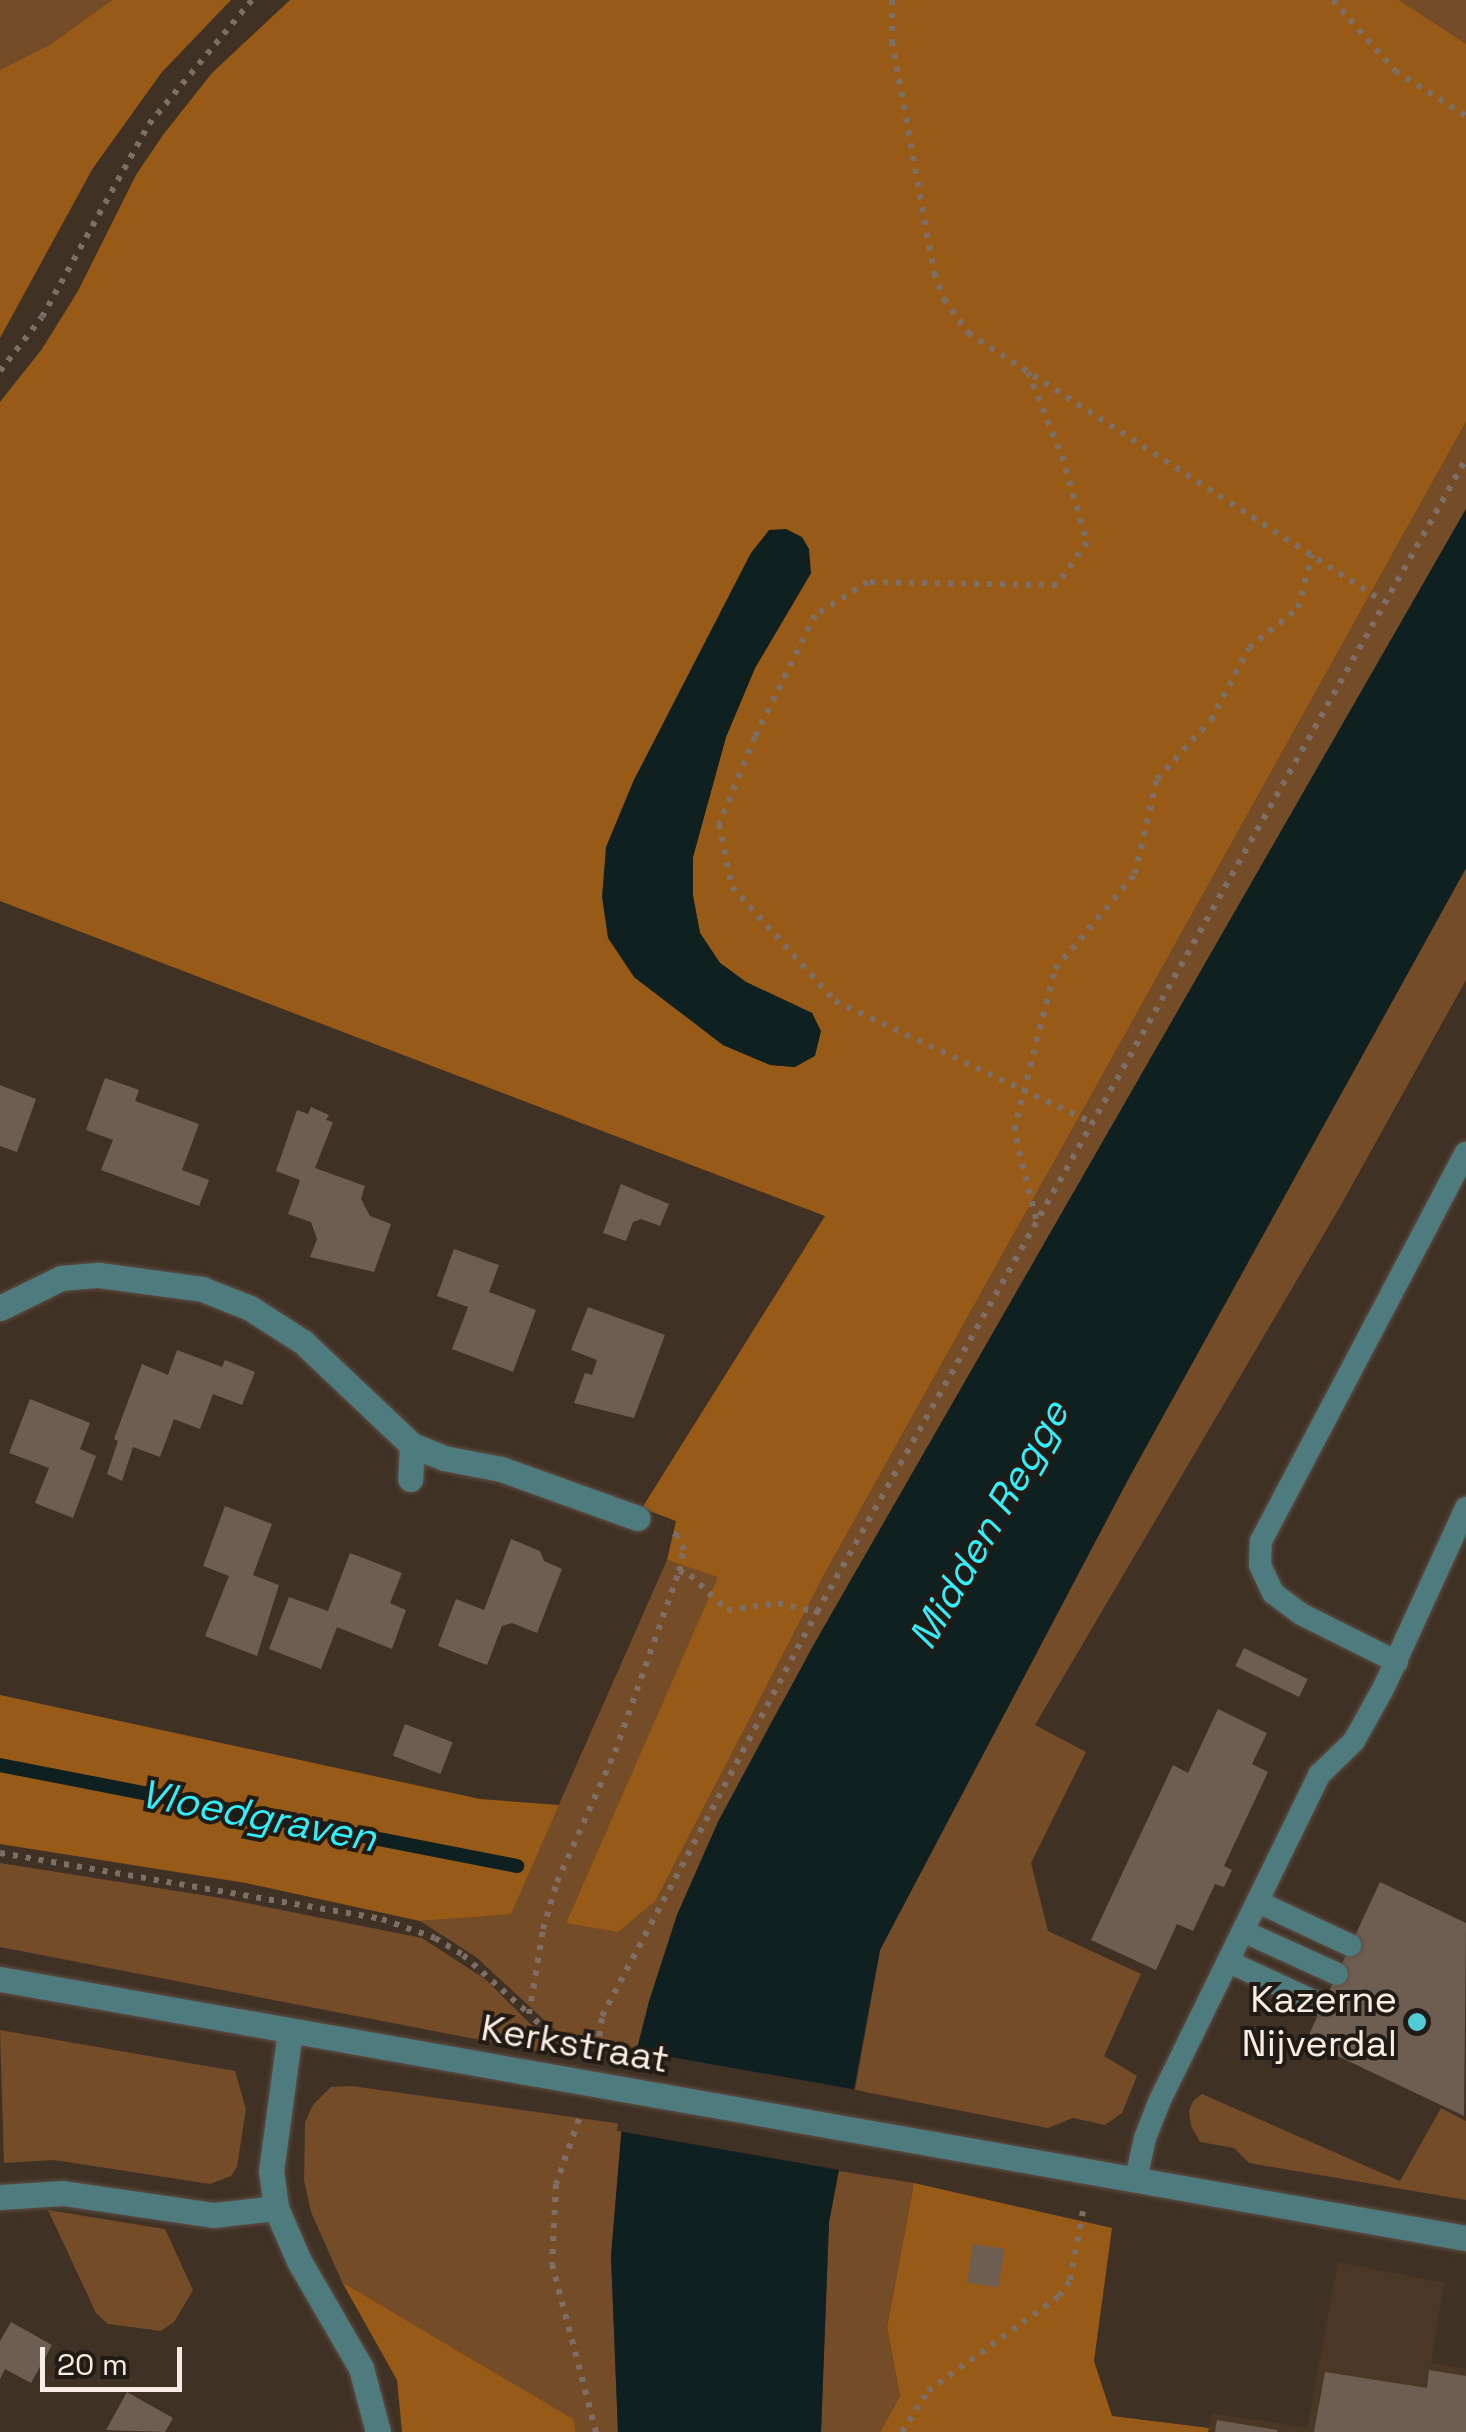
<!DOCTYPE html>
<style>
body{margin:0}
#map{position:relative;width:1466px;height:2432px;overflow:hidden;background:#403125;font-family:"Space Grotesk",sans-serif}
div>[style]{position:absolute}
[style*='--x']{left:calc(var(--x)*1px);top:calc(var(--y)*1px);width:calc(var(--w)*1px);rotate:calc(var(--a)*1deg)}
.built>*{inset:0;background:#4b3725}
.green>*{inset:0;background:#744c27}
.forest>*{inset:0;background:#985a17}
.water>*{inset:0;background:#0f2021}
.pier>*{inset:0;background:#403125;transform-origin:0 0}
.stream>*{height:14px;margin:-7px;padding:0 7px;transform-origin:7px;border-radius:7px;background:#0f2021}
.building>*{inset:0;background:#6e5e51;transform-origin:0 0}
.path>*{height:6px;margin-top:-3px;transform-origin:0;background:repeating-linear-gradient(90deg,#7d6f65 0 5px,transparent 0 13px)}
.roads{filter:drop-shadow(0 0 2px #5d4f44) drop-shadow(0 0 2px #5d4f44)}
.service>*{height:22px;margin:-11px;padding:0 11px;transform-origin:11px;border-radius:11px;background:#4d7b7e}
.minor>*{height:25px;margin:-12.5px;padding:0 12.5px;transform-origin:12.5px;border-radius:12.5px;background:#4d7b7e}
.dots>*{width:28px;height:28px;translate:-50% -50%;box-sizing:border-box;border:5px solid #221b15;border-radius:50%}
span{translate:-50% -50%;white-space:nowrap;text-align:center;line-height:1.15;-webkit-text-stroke:8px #221b15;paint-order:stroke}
.poi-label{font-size:38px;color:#f7ede5}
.right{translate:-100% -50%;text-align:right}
.street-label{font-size:38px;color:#f7ede5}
.water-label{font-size:40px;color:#30f0fc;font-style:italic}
.scale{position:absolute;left:40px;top:2347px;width:142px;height:45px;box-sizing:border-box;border:5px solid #f7ede5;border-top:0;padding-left:12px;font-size:30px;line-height:35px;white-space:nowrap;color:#f7ede5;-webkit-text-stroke:8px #221b15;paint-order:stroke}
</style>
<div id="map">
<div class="built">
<div style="clip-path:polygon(1338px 2262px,1444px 2283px,1431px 2363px,1466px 2369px,1466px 2432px,1208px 2432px,1212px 2413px,1307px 2428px)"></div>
</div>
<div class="green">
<div style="clip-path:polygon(0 0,112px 0,51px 44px,0 70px)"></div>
<div style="clip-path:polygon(1399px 0,1466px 0,1466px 44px,1465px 44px)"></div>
<div style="clip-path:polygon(1466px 422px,1466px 509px,775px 1715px,718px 1822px,677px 1915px,637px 2048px,567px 2041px,476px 1957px,420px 1921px,511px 1913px,667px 1560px,719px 1576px,566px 1923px,656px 1900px,824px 1575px)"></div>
<div style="clip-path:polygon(1466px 868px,1466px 980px,1341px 1205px,1035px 1725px,1086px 1752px,1031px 1863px,1048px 1931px,1141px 1974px,1104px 2056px,1137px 2076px,1122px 2113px,1105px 2125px,1073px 2118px,1048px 2128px,855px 2090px,880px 1950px,1128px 1478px)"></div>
<div style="clip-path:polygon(0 1863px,227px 1899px,422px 1938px,485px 1979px,563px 2056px,0 1947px)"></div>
<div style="clip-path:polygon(0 2030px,235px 2071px,246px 2109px,237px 2167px,231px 2176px,210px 2184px,54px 2160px,4px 2163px)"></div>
<div style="clip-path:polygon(352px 2086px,622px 2124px,611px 2256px,618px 2432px,576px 2432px,572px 2419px,342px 2282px,311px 2212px,304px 2180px,305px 2122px,313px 2105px,331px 2087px)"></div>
<div style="clip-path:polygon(1202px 2094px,1400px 2181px,1441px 2108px,1466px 2121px,1466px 2200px,1249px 2163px,1234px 2148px,1200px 2142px,1191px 2126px,1189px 2111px,1193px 2101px)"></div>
<div style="clip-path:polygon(839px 2171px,914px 2183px,887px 2327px,900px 2396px,880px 2432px,821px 2432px,829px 2222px)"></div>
<div style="clip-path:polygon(48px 2210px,165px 2229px,193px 2290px,174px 2322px,161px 2331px,108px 2324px,96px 2313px)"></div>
</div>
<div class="forest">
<div style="clip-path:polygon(112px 0,231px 0,162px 72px,93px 168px,0 338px,0 70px,51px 44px)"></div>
<div style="clip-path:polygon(evenodd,290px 0,1399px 0,1466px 44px,1466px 422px,824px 1575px,656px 1900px,618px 1932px,566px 1923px,718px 1577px,667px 1560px,676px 1521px,642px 1508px,825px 1216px,0 901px,0 402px,42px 349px,78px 291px,136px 175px,163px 135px,212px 73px,290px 0,751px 553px,811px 573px,755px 668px,726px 737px,693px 857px,693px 896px,700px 933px,720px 963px,746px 982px,812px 1013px,795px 1067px,771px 1065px,723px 1045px,634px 977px,633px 782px,751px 553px)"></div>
<div style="clip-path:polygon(0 1695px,480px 1799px,559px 1805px,511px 1914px,420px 1921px,246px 1883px,0 1844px)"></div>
<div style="clip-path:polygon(914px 2183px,1112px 2228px,1094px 2361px,1112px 2416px,1209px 2428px,1208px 2432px,880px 2432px,900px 2396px,887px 2327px)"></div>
<div style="clip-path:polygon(342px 2282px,573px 2419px,576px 2432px,402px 2432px,397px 2380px)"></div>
</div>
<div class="water">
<div style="clip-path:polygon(1466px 509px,1466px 868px,1129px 1478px,880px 1950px,829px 2222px,821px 2432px,618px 2432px,611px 2256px,624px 2100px,649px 2001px,677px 1915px,718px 1822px,814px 1644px)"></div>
<div style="clip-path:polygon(786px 529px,802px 537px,809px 549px,811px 573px,755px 668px,726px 737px,693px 857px,693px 896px,700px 933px,720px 963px,746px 982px,812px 1013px,821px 1031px,815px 1056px,795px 1067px,770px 1065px,723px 1045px,634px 977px,608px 938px,602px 897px,606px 847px,633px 782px,751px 553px,769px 530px)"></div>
</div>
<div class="pier">
<div style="left:631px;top:2050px;width:233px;height:82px;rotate:10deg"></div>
</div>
<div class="stream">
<div style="--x:0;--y:1765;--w:527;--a:11.05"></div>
</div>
<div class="building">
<div style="clip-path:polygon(105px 1078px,139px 1090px,135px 1101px,199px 1124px,182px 1170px,209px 1180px,199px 1206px,101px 1170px,113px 1140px,86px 1130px)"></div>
<div style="clip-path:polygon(0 1085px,36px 1099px,17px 1152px,0 1146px)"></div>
<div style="clip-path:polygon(311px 1107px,329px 1115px,326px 1120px,333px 1122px,315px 1168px,365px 1186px,361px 1199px,370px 1216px,391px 1224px,374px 1272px,310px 1257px,317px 1239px,311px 1222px,288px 1214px,300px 1180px,276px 1171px,297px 1110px,308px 1114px)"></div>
<div style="clip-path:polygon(621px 1184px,669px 1204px,660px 1226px,641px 1219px,633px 1222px,626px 1241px,603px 1233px)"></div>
<div style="clip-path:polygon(454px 1249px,499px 1265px,489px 1292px,536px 1310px,513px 1372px,452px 1349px,468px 1307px,437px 1296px)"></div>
<div style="clip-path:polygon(588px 1307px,665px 1335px,634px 1418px,574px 1403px,585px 1373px,592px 1375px,597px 1360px,571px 1350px)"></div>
<div style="clip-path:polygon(177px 1350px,222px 1367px,225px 1360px,255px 1372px,242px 1405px,213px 1394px,200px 1429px,174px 1419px,160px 1457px,133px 1447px,122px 1481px,107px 1474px,118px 1441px,114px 1439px,142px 1364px,168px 1375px)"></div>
<div style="clip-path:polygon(30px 1399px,90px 1423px,80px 1449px,96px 1456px,73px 1518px,35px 1503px,49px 1468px,9px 1453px)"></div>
<div style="clip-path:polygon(225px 1506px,272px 1524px,253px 1575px,279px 1585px,257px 1656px,205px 1636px,229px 1576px,203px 1566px)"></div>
<div style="clip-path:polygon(511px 1539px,540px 1551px,544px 1561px,562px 1569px,537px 1633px,512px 1623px,502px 1626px,487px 1665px,438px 1646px,456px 1599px,484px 1610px)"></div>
<div style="clip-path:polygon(350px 1553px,402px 1573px,390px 1603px,406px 1610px,392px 1649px,337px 1627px,321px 1669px,269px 1649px,289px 1597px,328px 1611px)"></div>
<div style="left:1244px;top:1648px;width:71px;height:20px;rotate:26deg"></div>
<div style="clip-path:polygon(1218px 1709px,1267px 1733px,1252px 1764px,1268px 1772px,1224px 1866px,1232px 1870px,1224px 1887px,1215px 1884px,1193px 1931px,1177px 1924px,1156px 1970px,1091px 1940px,1173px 1765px,1188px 1773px)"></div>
<div style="left:405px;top:1724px;width:51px;height:34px;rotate:21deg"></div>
<div style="clip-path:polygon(1380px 1882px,1466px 1923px,1464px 2116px,1306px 2041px)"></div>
<div style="left:973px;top:2244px;width:32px;height:39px;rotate:9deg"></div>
<div style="clip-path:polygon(11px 2322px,52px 2345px,31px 2383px,5px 2369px,0 2379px,0 2341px)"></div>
<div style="clip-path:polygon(1429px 2370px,1466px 2376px,1466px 2432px,1314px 2432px,1325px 2372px,1427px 2388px)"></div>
<div style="clip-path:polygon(127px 2392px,173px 2418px,165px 2432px,106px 2430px)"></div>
<div style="clip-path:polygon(1217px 2420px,1277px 2430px,1277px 2432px,1215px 2432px)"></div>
</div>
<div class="path">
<div style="--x:892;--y:0;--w:41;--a:90"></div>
<div style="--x:892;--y:41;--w:236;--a:79.7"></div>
<div style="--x:934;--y:273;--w:28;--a:69"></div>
<div style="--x:944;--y:299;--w:42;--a:54.8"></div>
<div style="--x:968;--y:333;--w:494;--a:32.9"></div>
<div style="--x:1333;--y:0;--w:94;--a:48.9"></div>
<div style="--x:1395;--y:71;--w:84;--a:32.4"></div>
<div style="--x:0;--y:371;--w:68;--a:-52.1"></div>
<div style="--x:42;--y:317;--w:221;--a:-61"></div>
<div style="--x:149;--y:124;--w:161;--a:-50.3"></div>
<div style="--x:1028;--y:372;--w:91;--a:68"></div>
<div style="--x:1062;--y:456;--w:90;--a:73.8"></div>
<div style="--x:1087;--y:542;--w:52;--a:124.9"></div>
<div style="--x:1057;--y:585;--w:189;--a:-179.1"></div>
<div style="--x:868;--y:582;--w:62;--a:148.1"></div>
<div style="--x:815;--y:615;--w:136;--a:116.2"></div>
<div style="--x:755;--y:737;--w:94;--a:112.5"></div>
<div style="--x:719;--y:824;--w:64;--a:78.3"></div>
<div style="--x:732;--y:887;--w:154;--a:47.9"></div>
<div style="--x:835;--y:1001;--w:283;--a:25.3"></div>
<div style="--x:1036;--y:1219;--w:92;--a:-103.9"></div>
<div style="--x:1014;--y:1130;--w:166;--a:-75.7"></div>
<div style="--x:1055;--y:969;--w:124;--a:-49.9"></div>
<div style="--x:1135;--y:874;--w:98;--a:-77"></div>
<div style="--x:1157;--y:779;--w:80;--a:-47.5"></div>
<div style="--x:1211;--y:720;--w:81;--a:-62.2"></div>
<div style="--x:1249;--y:648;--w:63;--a:-39.2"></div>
<div style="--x:1298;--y:608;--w:55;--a:-75.2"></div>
<div style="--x:679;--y:1571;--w:12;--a:20"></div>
<div style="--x:690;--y:1575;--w:51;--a:43.4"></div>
<div style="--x:727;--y:1610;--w:51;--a:-7.8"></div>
<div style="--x:778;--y:1603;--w:40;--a:13"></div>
<div style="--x:0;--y:1853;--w:388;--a:9.8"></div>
<div style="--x:382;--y:1919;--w:56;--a:19.7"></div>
<div style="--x:435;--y:1938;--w:33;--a:31"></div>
<div style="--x:463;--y:1955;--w:87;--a:41.7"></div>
<div style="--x:557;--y:2041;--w:39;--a:-136"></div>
<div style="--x:529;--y:2014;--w:86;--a:-80.6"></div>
<div style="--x:543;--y:1929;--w:49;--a:-73.4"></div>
<div style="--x:557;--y:1882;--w:142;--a:-66"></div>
<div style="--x:615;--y:1752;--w:192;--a:-70.5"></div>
<div style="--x:679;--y:1571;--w:22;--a:-77"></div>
<div style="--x:684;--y:1550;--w:15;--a:-113"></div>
<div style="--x:678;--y:1536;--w:13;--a:-148"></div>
<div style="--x:597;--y:2049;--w:33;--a:-81"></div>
<div style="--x:602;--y:2016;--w:458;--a:-62"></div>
<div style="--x:817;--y:1612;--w:1323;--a:-60.63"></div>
<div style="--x:579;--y:2119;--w:69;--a:109.5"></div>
<div style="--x:556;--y:2184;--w:80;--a:92.9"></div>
<div style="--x:552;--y:2264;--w:174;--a:75.3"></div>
<div style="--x:902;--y:2432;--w:49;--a:-57.6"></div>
<div style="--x:928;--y:2391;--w:162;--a:-35.9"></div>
<div style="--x:1059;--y:2296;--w:19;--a:-55"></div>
<div style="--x:1070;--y:2280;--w:75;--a:-79.3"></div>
</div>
<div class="roads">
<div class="service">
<div style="--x:1397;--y:1662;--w:107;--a:-153.4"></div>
<div style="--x:1301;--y:1614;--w:35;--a:-143"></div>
<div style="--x:1273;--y:1593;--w:31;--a:-115"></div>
<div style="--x:1260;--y:1565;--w:24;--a:-88"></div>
<div style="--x:1261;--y:1541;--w:439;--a:-62.2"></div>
<div style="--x:1258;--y:1902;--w:102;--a:25.1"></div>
<div style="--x:1245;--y:1932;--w:101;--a:24.5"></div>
<div style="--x:1229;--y:1962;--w:102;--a:24.8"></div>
<div style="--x:1136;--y:2179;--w:42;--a:-77.6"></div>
<div style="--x:1145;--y:2138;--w:41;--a:-68.5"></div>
<div style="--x:1160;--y:2100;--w:362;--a:-63.9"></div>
<div style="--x:1319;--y:1775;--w:49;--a:-44.2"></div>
<div style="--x:1354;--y:1741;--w:62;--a:-60.9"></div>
<div style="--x:1384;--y:1687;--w:197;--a:-65.4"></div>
</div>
<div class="minor">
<div style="--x:0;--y:1308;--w:68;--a:-26.2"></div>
<div style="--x:61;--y:1278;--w:38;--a:-5"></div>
<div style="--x:99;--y:1275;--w:104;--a:7.7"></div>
<div style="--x:202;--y:1289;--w:52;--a:21.6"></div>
<div style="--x:250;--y:1308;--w:63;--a:32.7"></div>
<div style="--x:303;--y:1342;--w:150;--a:43.4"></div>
<div style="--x:412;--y:1445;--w:34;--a:93"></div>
<div style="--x:412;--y:1445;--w:35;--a:22"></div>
<div style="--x:444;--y:1458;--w:58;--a:10.9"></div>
<div style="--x:501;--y:1469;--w:145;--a:19.8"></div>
<div style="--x:0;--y:1979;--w:1489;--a:10.02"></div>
<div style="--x:290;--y:2031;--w:141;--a:97.7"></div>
<div style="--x:271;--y:2171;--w:37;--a:82"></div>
<div style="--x:276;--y:2208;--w:58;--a:66.5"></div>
<div style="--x:299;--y:2261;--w:124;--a:59.9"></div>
<div style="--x:361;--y:2368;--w:66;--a:75.1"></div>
<div style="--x:0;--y:2197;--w:63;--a:-3.6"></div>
<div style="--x:63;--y:2193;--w:153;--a:8.3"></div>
<div style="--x:214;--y:2215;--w:62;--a:-6.4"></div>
</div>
</div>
<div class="dots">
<div style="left:1417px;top:2022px;background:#51ccd4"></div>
</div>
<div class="poi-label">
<span class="right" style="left:1397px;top:2022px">Kazerne<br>Nijverdal</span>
</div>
<div class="street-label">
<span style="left:575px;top:2044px;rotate:10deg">Kerkstraat</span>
</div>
<div class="water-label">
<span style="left:989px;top:1525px;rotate:-60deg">Midden Regge</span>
<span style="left:258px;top:1816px;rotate:11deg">Vloedgraven</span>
</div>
<div class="scale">20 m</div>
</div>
